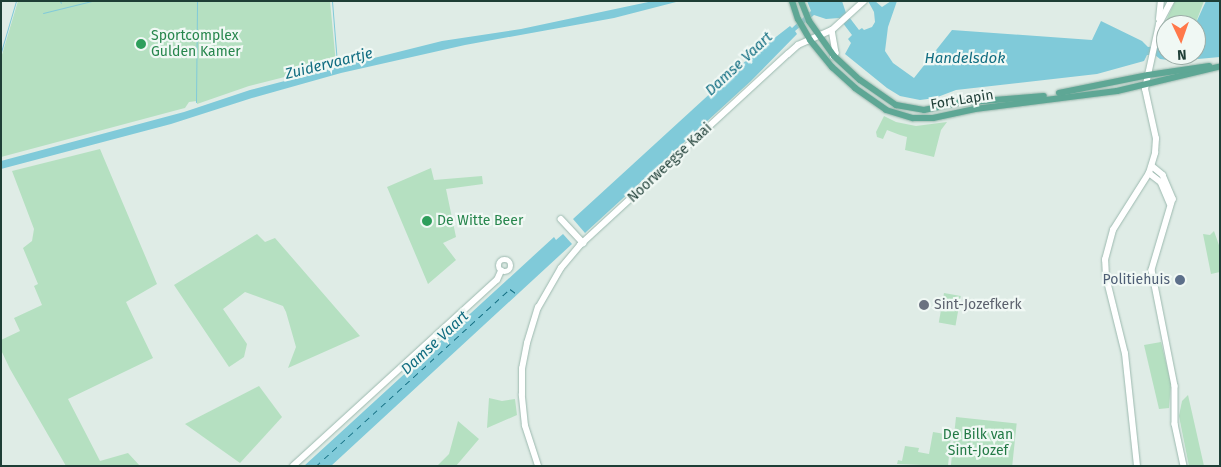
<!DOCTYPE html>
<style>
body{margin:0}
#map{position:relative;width:1221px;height:467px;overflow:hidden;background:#dfece6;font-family:"Fira Sans",sans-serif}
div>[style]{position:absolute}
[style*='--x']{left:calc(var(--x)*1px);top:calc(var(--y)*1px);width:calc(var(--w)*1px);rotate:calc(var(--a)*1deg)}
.green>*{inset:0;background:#b5e0c1;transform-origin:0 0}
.water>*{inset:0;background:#80cad9}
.stream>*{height:1px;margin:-0.5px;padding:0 0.5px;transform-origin:0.5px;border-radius:0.5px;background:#80cad9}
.ferry>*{height:1px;margin-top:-0.5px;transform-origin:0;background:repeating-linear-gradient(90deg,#116d81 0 6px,transparent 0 11px)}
.roads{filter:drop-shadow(0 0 1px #9cb9af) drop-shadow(0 0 1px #9cb9af)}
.secondary>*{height:5.5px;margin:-2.75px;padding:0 2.75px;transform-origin:2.75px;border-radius:2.75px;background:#fff}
.secondary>.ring{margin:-2.75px;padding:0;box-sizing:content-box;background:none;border:5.5px solid #fff;border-radius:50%}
.primary>*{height:6px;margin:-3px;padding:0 3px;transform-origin:3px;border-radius:3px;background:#5ea795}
.dots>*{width:14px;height:14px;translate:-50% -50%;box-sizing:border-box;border:2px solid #f0f8f4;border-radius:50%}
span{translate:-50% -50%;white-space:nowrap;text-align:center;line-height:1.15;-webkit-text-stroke:4.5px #f0f8f4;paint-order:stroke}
.leisure-label{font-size:14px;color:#27864d}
.left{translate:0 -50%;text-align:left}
.street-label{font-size:14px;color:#1e3e36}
.service-label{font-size:14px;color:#4e5e75}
.right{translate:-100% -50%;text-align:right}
.worship-label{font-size:14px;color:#5b616d}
.park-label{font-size:14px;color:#237a46}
.water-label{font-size:15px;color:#116d81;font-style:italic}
.frame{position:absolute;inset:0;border:2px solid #1e3e36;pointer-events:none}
.north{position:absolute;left:1156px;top:15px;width:50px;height:50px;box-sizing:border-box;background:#f0f8f4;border:1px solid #9caea8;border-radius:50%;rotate:177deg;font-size:14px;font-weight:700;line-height:20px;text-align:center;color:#1e3e36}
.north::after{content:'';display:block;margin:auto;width:18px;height:22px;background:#ff784a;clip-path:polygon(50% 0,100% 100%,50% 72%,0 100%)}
</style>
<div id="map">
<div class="green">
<div style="clip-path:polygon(18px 1px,330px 1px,336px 64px,249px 86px,197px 104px,197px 101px,189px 102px,185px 108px,181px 109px,1px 157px,1px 58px)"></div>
<div style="clip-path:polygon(1175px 1px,1204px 1px,1195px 25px,1166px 25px,1166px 38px,1160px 41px,1165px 23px)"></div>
<div style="clip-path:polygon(884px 116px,896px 122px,916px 126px,947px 122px,941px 130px,934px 157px,905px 150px,907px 137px,900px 135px,887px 130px,883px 139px,877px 137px,876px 132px)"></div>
<div style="clip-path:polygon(100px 149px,157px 284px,126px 302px,153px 358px,68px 399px,100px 461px,128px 453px,140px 466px,66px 466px,10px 369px,1px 350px,1px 340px,20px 331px,14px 318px,42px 305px,34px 286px,38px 284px,23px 248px,32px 241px,34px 229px,12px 171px)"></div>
<div style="clip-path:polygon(431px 168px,434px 180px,482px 176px,483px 184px,446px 189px,456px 237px,443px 243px,456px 260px,428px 284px,387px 187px)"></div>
<div style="clip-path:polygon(1214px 231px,1220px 248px,1220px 272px,1211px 274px,1203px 234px,1210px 235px)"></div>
<div style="clip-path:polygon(257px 234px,265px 242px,275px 238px,360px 336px,288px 368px,296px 347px,286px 312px,283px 306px,245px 292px,223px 309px,247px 344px,244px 357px,229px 367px,174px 285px)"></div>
<div style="left:944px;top:293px;width:17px;height:30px;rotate:10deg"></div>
<div style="clip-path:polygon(1161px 342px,1171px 383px,1169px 408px,1159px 409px,1144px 345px)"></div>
<div style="clip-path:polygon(259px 386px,282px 417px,240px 463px,185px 424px)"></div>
<div style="clip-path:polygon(1188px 395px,1204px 466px,1189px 466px,1179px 416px,1182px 401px)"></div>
<div style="clip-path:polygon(489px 398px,502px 401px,515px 399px,517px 415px,487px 428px)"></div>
<div style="left:956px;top:417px;width:61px;height:49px;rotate:6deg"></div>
<div style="clip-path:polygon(458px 421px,479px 439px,456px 466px,437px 466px,449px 454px)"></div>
<div style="clip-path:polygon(933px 432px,951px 435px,948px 466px,897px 464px,898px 460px,902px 461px,905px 446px,919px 448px,918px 452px,929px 454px)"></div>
</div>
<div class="water">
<div style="clip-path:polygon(653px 1px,680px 1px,614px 18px,465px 45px,341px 73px,252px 98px,171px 124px,1px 169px,1px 161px,184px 112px,250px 90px,346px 65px,442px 41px,521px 29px)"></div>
<div style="clip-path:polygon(807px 1px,842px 1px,846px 13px,859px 30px,862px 28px,864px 30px,872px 27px,875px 22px,874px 12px,868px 1px,875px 1px,882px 7px,891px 1px,897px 1px,888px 27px,885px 51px,893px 63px,914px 78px,952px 30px,1092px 40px,1101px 21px,1142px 41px,1148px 47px,1157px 46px,1166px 38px,1166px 55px,1196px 55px,1195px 25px,1206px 1px,1220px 1px,1220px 57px,1176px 61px,1160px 59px,1155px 55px,1147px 55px,1144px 61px,1097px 74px,956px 90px,935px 98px,920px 100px,900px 96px,887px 88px,845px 54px,851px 43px,848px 39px,852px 35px,839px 18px,826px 19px,814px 15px,795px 31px,797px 34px,751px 81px,585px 233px,573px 219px,750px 57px,790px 26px,792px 28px,804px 17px,811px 11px)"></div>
<div style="clip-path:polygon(563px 234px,572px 244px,331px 466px,304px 466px,554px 237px,556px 240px)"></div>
</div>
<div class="stream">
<div style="--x:60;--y:1;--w:2;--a:63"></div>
<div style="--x:332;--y:1;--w:62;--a:85.4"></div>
<div style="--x:43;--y:13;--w:50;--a:-13.8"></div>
<div style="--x:1;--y:52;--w:53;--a:-73.6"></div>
<div style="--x:196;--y:102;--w:101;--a:-89.4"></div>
</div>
<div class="ferry">
<div style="--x:316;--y:466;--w:263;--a:-42.4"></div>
<div style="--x:510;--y:289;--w:9;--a:36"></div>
</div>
<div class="roads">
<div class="secondary">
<div style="--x:1159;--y:19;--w:18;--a:-84"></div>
<div style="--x:832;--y:30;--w:23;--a:80"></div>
<div style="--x:836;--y:53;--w:4;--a:124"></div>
<div style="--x:1152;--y:166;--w:14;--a:39"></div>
<div style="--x:1163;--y:175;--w:26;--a:67"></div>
<div style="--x:1173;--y:199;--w:74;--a:106.5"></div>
<div style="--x:1152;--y:270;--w:118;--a:78.8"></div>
<div style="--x:1175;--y:386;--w:38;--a:90"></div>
<div style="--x:1175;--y:424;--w:43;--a:77.9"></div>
<div style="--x:1149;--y:173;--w:15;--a:37"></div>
<div style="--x:1161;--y:182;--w:23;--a:67"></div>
<div style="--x:561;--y:219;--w:33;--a:47"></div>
<div class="ring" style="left:499px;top:260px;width:6.5px;height:6.5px"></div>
<div style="--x:293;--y:466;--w:276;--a:-42.4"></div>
<div style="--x:497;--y:280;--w:10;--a:-66"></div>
<div style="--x:538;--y:466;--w:42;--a:-108"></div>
<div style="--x:525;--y:426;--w:31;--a:-96"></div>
<div style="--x:522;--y:395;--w:26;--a:-90"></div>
<div style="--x:522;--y:369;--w:26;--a:-79"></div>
<div style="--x:527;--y:343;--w:37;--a:-73"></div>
<div style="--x:538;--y:308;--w:46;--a:-60.1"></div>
<div style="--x:561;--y:268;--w:30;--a:-50"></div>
<div style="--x:580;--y:245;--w:282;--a:-42.6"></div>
<div style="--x:788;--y:54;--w:13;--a:-42"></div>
<div style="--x:798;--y:45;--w:37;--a:-24"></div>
<div style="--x:832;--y:30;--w:43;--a:-42.2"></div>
<div style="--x:1137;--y:466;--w:113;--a:-96.1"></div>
<div style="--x:1125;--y:354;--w:79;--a:-103.9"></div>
<div style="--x:1106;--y:277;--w:17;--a:-93"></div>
<div style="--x:1105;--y:260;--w:31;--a:-75"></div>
<div style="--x:1113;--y:230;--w:67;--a:-57.7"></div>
<div style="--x:1149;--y:173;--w:21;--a:-73"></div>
<div style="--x:1155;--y:153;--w:14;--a:-86"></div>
<div style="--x:1156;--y:139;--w:51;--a:-102.4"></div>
<div style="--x:1145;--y:89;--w:66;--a:-77.8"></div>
<div style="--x:1159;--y:24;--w:26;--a:-62"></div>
</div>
<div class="primary">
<div style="--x:792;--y:1;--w:19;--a:72"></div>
<div style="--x:798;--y:19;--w:24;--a:60"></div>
<div style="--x:810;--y:40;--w:35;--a:51"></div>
<div style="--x:832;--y:67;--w:31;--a:42"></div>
<div style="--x:855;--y:88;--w:38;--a:35"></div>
<div style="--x:886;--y:110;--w:28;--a:17"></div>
<div style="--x:913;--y:118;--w:20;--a:0"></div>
<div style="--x:933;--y:118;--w:43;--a:-12.1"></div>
<div style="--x:975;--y:109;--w:143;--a:-7.2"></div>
<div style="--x:1117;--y:91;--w:104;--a:-13.4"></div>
<div style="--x:801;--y:1;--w:22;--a:68"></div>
<div style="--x:809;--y:21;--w:43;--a:54.5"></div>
<div style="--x:834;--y:56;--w:35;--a:43"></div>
<div style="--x:860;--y:80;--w:44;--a:34.8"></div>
<div style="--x:896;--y:105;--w:28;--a:10"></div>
<div style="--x:924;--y:110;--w:35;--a:-12"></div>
<div style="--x:958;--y:103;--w:86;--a:-4.7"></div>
<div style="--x:1059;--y:93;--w:91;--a:-11.4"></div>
<div style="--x:1148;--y:75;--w:62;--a:-8.4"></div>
</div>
</div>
<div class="dots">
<div style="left:141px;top:44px;background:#2e9e5b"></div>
<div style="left:427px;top:221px;background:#2e9e5b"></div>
<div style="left:1180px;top:280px;background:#5c6f8a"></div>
<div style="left:924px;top:305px;background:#6b7280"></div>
</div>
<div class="leisure-label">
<span class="left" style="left:151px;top:44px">Sportcomplex<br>Gulden Kamer</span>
<span class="left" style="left:437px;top:221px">De Witte Beer</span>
</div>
<div class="street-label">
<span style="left:962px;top:100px;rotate:-9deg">Fort Lapin</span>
<span style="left:670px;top:163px;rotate:-43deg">Noorweegse Kaai</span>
</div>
<div class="service-label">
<span class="right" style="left:1170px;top:280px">Politiehuis</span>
</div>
<div class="worship-label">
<span class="left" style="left:934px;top:305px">Sint-Jozefkerk</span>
</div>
<div class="park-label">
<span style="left:978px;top:443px">De Bilk van<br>Sint-Jozef</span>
</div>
<div class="water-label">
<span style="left:965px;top:59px">Handelsdok</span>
<span style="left:329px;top:64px;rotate:-14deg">Zuidervaartje</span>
<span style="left:739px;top:64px;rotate:-43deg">Damse Vaart</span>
<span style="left:435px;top:343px;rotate:-43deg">Damse Vaart</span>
</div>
<div class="frame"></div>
<div class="north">N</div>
</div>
